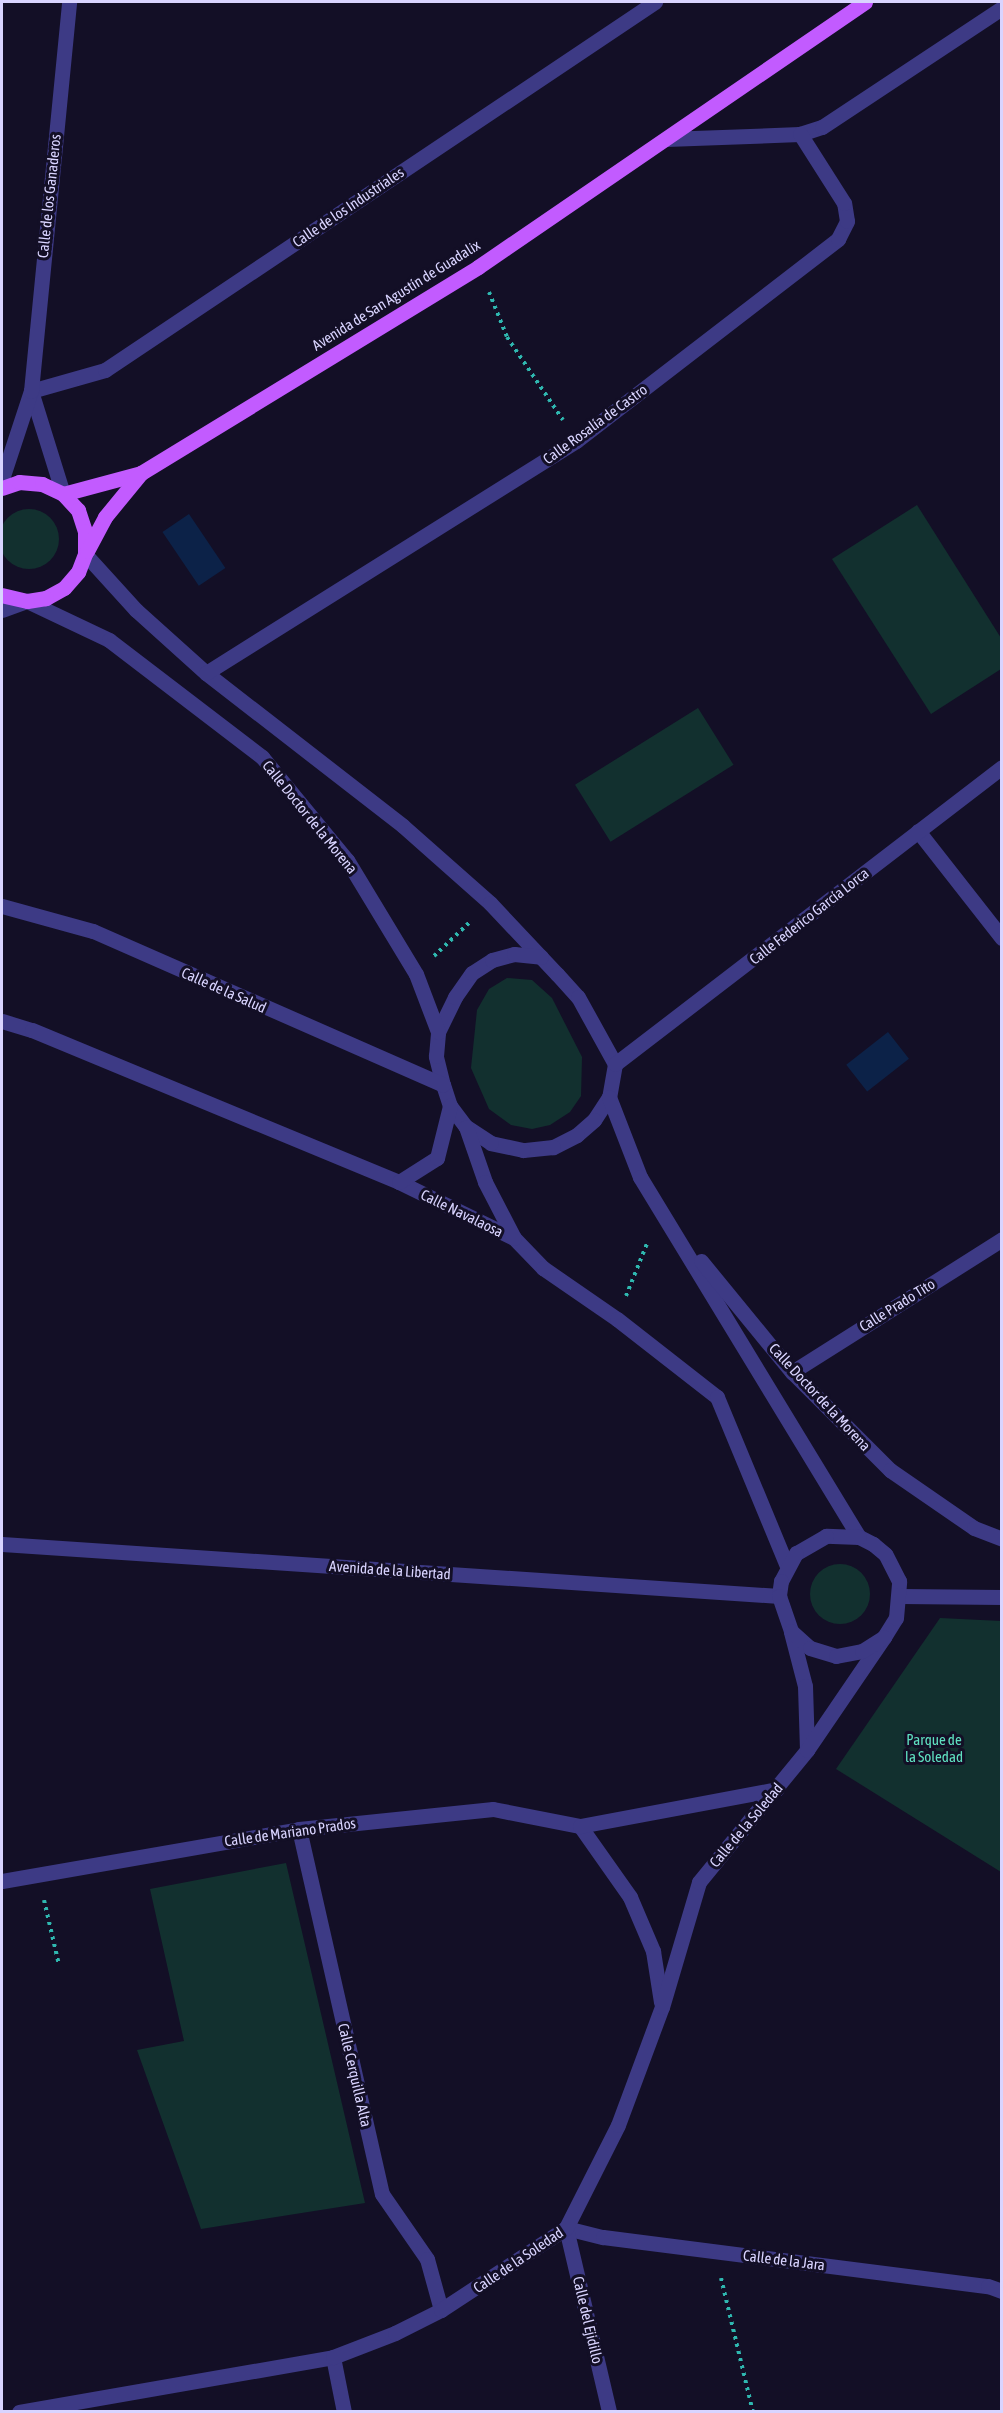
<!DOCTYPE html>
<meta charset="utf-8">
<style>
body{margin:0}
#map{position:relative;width:1003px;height:2413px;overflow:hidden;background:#130f26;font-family:"Asap Condensed",sans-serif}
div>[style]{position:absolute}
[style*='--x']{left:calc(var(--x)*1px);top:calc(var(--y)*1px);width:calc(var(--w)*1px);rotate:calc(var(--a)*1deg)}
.green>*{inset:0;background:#12302f;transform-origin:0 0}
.round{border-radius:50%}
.water>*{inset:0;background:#0c2248;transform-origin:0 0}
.path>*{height:4px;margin-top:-2px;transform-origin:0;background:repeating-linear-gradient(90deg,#2fb8b0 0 3px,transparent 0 7.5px)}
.minor>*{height:15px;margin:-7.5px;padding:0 7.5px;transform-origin:7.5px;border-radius:7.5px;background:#3d3a85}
.major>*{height:15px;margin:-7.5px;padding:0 7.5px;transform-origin:7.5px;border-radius:7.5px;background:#c25bff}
span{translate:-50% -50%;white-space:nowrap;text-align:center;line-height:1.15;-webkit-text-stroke:6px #130f26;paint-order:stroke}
.street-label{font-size:15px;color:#d9d4ff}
.park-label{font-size:15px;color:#5fe0c0}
.frame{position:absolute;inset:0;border:3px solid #d9d4ff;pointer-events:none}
</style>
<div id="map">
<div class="green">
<div style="clip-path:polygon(917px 505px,1001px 638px,1001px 669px,931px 714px,832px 559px)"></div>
<div class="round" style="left:-1px;top:509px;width:60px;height:60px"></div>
<div style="left:698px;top:708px;width:67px;height:145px;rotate:58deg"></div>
<div style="clip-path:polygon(507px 978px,532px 980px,552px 998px,582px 1057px,581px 1096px,570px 1112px,550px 1125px,532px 1129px,511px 1125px,489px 1109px,471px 1068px,477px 1010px,489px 989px)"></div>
<div class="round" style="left:810px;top:1564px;width:60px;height:60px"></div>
<div style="clip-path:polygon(940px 1618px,1001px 1621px,1001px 1872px,836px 1769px)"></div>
<div style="clip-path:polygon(286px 1863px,365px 2203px,201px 2229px,137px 2050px,184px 2041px,150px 1889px)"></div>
</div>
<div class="water">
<div style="left:189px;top:514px;width:65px;height:32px;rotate:56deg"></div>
<div style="left:888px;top:1032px;width:34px;height:53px;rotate:52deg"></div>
</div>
<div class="path">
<div style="--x:489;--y:292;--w:48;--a:68.2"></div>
<div style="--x:507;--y:337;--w:100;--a:56"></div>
<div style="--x:434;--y:956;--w:52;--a:-43.5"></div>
<div style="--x:626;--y:1296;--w:59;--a:-68.2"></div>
<div style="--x:44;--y:1900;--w:67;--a:77"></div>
<div style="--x:721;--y:2278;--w:138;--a:76.6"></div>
<div style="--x:774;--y:2412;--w:11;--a:0"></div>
</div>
<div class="minor">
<div style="--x:666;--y:139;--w:134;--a:-2.1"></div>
<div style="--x:800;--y:134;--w:23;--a:-18"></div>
<div style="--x:822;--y:127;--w:216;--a:-33.5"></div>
<div style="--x:31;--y:391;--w:77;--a:-15.8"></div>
<div style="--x:105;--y:370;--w:662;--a:-33.79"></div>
<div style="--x:31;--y:391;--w:108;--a:72.7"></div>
<div style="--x:2;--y:479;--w:93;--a:-71.8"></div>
<div style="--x:31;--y:391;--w:391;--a:-84.4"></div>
<div style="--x:85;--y:554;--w:76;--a:47.7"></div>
<div style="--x:136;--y:610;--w:94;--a:42"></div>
<div style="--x:206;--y:673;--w:249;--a:37.8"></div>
<div style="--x:403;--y:826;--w:116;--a:41.5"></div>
<div style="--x:490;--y:903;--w:98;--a:46.7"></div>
<div style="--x:557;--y:974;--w:31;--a:48"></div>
<div style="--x:578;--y:997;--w:77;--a:61.1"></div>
<div style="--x:615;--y:1064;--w:34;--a:100"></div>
<div style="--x:609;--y:1097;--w:27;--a:123"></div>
<div style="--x:594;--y:1120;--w:23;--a:139"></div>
<div style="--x:577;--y:1135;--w:27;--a:153"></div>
<div style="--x:553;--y:1147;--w:30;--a:174"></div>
<div style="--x:523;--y:1150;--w:33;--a:-168"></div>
<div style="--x:491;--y:1143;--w:30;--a:-147"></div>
<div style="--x:466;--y:1127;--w:26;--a:-127"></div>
<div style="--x:450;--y:1106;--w:22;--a:-108"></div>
<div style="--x:443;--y:1085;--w:30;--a:-104"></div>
<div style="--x:436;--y:1056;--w:24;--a:-85"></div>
<div style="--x:438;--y:1032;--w:39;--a:-64"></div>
<div style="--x:455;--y:997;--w:29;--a:-55"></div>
<div style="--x:472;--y:973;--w:24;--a:-33"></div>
<div style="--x:492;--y:960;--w:23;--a:-15"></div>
<div style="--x:514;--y:954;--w:27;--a:6"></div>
<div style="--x:2;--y:610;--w:27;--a:-20"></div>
<div style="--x:27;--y:601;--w:91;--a:25.4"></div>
<div style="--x:109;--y:640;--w:193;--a:37.4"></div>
<div style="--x:262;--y:757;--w:134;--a:50.5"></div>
<div style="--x:347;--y:860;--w:133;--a:58.8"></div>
<div style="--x:416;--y:974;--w:62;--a:69.2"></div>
<div style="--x:206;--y:673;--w:437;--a:-32.1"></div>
<div style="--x:576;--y:441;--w:331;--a:-37.6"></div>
<div style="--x:838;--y:239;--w:20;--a:-63"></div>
<div style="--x:847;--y:221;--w:18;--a:-99"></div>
<div style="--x:844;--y:203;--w:82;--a:-122.5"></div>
<div style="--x:918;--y:831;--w:136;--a:51.9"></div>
<div style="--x:2;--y:906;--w:94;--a:15.4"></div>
<div style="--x:93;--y:931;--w:382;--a:23.7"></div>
<div style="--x:2;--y:1021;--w:31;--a:17"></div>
<div style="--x:32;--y:1030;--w:397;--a:22.5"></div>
<div style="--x:399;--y:1182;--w:128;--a:26"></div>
<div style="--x:514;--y:1238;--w:42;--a:46"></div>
<div style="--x:543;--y:1268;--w:90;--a:34.6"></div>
<div style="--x:617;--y:1319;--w:127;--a:38"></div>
<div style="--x:717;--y:1397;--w:183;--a:67.5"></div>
<div style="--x:615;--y:1064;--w:488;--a:-37.5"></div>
<div style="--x:609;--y:1097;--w:86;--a:68.8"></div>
<div style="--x:640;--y:1177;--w:421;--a:58.7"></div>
<div style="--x:466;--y:1127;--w:58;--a:70.9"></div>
<div style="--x:485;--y:1182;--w:63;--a:62.6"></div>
<div style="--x:399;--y:1182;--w:45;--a:-32.3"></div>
<div style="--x:437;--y:1158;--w:54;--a:-76"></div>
<div style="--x:701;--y:1261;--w:144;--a:50.7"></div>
<div style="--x:792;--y:1372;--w:139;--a:45"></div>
<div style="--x:890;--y:1470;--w:102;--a:34.6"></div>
<div style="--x:974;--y:1528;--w:30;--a:21"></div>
<div style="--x:792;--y:1372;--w:249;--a:-32.3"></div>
<div style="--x:2;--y:1544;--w:779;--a:3.83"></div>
<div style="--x:900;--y:1596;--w:102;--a:0.6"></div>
<div style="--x:791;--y:1632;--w:56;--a:75.5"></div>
<div style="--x:805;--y:1686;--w:64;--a:88.2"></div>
<div style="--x:580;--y:1826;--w:87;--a:54.8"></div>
<div style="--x:630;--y:1897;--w:59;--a:66.9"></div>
<div style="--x:653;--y:1951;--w:52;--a:81.1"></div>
<div style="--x:299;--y:1829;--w:374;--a:77.2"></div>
<div style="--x:382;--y:2194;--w:79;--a:55.3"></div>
<div style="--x:427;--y:2259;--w:53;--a:74.6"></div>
<div style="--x:2;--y:1881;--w:302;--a:-9.9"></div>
<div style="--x:299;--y:1829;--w:195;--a:-5.9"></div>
<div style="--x:493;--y:1809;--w:89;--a:11.1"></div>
<div style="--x:580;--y:1826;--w:200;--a:-10.6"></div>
<div style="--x:566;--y:2228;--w:38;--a:14"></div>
<div style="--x:603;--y:2237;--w:388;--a:7.3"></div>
<div style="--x:988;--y:2286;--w:15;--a:20"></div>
<div style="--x:566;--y:2228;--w:189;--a:76.8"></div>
<div style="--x:333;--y:2357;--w:56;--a:78.7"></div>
<div style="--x:19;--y:2412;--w:319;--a:-9.9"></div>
<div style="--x:333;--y:2357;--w:66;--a:-21.2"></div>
<div style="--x:395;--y:2333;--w:51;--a:-26.6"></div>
<div style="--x:441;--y:2310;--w:149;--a:-33.3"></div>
<div style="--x:566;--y:2228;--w:115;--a:-63.2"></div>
<div style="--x:618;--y:2125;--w:126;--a:-69.6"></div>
<div style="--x:662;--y:2007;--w:130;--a:-73.5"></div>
<div style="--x:699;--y:1882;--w:171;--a:-50.7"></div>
<div style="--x:807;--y:1750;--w:137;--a:-55.7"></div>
<div style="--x:884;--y:1637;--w:22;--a:-58"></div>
<div style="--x:896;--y:1618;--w:37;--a:-85"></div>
<div style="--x:899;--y:1581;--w:30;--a:-117"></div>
<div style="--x:885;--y:1554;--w:16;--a:-140"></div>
<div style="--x:873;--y:1544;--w:16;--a:-153"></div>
<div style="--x:859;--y:1537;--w:33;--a:-178"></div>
<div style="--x:826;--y:1536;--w:34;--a:150"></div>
<div style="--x:796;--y:1553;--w:32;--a:118"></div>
<div style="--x:781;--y:1581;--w:15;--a:98"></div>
<div style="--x:779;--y:1596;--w:37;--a:71"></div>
<div style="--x:791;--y:1631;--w:25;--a:42"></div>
<div style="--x:810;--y:1648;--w:27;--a:17"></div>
<div style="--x:836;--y:1656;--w:26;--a:-11"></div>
<div style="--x:862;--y:1651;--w:26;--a:-32"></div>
</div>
<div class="major">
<div style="--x:2;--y:488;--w:18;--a:-19"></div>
<div style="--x:19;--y:482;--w:23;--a:5"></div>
<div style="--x:42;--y:484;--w:23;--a:25"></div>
<div style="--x:63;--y:494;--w:22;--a:47"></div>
<div style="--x:78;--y:510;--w:22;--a:72"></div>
<div style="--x:85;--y:531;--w:23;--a:90"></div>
<div style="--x:85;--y:554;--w:19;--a:111"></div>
<div style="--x:78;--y:572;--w:21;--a:131"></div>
<div style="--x:64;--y:588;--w:21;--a:151"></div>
<div style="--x:46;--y:598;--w:19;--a:171"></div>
<div style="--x:27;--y:601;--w:26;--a:-167"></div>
<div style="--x:63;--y:494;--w:81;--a:-15.1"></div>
<div style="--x:141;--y:473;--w:395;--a:-31.4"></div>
<div style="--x:478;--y:267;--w:469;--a:-34.4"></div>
<div style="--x:87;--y:551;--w:38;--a:-62"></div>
<div style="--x:105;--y:517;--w:57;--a:-50.7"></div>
</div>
<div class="street-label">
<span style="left:49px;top:196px;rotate:-84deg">Calle de los Ganaderos</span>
<span style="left:348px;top:207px;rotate:-34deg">Calle de los Industriales</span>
<span style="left:396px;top:295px;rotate:-32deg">Avenida de San Agustín de Guadalix</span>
<span style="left:595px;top:424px;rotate:-36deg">Calle Rosalía de Castro</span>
<span style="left:310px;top:817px;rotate:51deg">Calle Doctor de la Morena</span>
<span style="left:809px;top:916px;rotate:-38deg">Calle Federico García Lorca</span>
<span style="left:224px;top:990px;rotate:24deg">Calle de la Salud</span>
<span style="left:462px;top:1213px;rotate:26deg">Calle Navalaosa</span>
<span style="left:897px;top:1305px;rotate:-32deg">Calle Prado Tito</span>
<span style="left:820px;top:1397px;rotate:47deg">Calle Doctor de la Morena</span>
<span style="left:390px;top:1570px;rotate:4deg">Avenida de la Libertad</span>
<span style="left:746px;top:1825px;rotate:-50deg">Calle de la Soledad</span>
<span style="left:290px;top:1832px;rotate:-8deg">Calle de Mariano Prados</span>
<span style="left:355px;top:2075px;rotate:77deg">Calle Cerquilla Alta</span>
<span style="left:518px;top:2260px;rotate:-34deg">Calle de la Soledad</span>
<span style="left:784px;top:2260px;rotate:7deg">Calle de la Jara</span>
<span style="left:588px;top:2320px;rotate:77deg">Calle del Ejidillo</span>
</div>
<div class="park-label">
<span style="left:934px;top:1748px">Parque de<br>la Soledad</span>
</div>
<div class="frame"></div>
</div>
